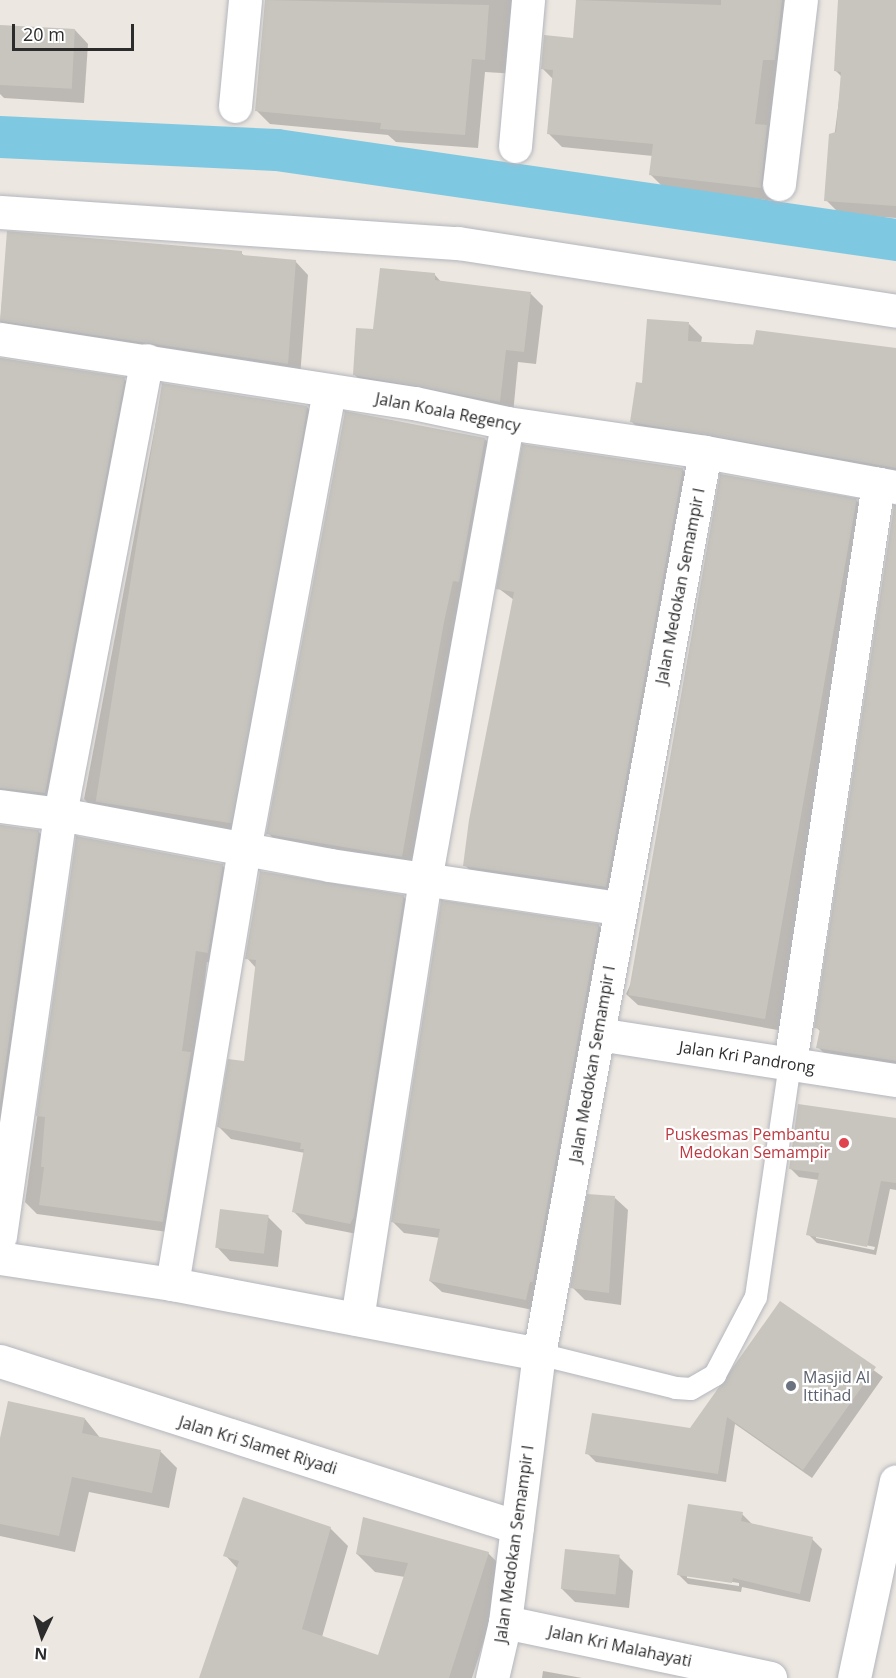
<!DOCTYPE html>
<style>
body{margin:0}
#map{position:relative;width:896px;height:1678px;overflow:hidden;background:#ece7e0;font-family:"Open Sans",sans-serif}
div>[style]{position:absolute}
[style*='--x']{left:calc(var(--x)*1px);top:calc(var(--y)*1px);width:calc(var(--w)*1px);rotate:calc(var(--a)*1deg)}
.shadow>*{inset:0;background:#0003}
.canal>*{height:42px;margin:-21px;padding:0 21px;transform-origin:21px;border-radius:21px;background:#7fc8e2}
.building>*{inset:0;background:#c8c5be;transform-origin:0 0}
.roads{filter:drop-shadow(0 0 2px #b4b6be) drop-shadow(0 0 2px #b4b6be)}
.lane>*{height:22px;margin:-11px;padding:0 11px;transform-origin:11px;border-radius:11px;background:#fff}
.street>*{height:33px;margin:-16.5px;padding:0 16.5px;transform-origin:16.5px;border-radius:16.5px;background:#fff}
.dots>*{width:16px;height:16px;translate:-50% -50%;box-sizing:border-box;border:3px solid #fff;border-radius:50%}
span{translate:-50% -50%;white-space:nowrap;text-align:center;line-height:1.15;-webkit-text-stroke:4.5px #fff;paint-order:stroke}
.street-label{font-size:16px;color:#2c2c2c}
.health-label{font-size:16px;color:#be3a42}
.right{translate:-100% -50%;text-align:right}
.worship-label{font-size:16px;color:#5b616d}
.left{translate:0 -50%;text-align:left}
.north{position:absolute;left:12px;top:1606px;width:60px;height:60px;-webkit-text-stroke:4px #fff;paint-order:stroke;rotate:184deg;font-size:16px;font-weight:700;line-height:24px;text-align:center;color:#2c2c2c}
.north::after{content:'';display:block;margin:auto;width:21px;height:27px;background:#2c2c2c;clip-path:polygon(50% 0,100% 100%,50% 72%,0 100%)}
.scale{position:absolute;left:12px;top:24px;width:122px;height:27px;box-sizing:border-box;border:3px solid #2c2c2c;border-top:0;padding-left:8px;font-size:18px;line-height:21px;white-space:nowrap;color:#2c2c2c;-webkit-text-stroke:4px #fff;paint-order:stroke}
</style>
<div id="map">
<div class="shadow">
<div style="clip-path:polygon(267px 0,523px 0,517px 74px,485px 72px,478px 148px,396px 142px,388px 135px,270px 124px,257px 111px)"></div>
<div style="clip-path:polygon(577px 0,795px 0,774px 201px,664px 188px,650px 174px,653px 156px,562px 147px,549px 134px,553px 79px,542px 68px,575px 39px)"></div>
<div style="clip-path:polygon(840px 0,896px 0,896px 218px,840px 214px,826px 200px,842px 77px,835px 70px)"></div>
<div style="clip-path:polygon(0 26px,75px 30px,88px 44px,84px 103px,4px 98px,0 94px)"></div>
<div style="clip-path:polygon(8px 233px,241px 253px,246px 257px,295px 261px,308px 275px,300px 377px,0 324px)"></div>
<div style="clip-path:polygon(435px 275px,442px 283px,531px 294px,543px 306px,536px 364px,518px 362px,513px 414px,367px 387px,354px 374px,374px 331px)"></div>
<div style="clip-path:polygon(689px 324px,702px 337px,701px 343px,896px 349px,896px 478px,645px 435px,632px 422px,644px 385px)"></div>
<div style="clip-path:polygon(0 358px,124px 379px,136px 391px,57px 805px,0 808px)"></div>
<div style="clip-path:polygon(163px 385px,307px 407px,320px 420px,242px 839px,96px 811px,84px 799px)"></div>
<div style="clip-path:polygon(485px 439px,498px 452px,414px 869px,281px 846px,268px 833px)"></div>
<div style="clip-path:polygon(682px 469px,694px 481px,617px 898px,476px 877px,465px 865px,514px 600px,498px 588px)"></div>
<div style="clip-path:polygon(856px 500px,868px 512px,789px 1032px,638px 1005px,626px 994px)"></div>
<div style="clip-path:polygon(896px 506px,896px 1071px,831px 1060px,818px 1047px,821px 1032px,816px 1027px)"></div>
<div style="clip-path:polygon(0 825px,38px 831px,50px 844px,0 1199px)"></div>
<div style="clip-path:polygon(77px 838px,222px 865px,234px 877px,219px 964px,207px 962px,175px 1233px,37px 1214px,25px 1202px)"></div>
<div style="clip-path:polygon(403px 896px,415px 909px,362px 1235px,306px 1224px,294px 1212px,305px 1153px,231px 1139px,219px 1127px,245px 1063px,256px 968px,247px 958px)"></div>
<div style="clip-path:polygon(598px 925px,610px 937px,538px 1311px,442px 1292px,430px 1281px,440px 1238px,404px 1233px,393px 1222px)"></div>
<div style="clip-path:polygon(evenodd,896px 1119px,896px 1190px,890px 1189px,876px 1255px,817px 1243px,808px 1234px,819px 1180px,799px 1177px,790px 1168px,896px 1119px,816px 1235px,875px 1247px,874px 1250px,816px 1238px,816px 1235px)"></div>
<div style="clip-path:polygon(615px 1198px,628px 1210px,621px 1305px,585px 1300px,572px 1287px)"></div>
<div style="clip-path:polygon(268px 1217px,282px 1231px,278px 1267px,230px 1261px,217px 1247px)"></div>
<div style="clip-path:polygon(781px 1303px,883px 1377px,812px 1478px,735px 1424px,726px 1482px,596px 1462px,587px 1453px,691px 1430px)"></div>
<div style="clip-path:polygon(85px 1419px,101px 1439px,161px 1452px,177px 1468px,169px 1508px,89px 1492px,75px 1552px,0 1536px,0 1444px)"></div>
<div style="clip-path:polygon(evenodd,742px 1514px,752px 1524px,812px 1539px,822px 1549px,810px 1602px,742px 1587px,741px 1592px,688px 1584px,678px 1574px,742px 1514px,687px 1575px,739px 1583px,739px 1586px,687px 1578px,687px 1575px)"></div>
<div style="clip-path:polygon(330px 1528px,348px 1546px,322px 1637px,379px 1657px,405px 1577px,375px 1572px,357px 1554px,488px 1553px,506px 1571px,472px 1678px,201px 1678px,238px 1569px,225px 1555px)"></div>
<div style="clip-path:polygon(619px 1557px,633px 1571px,629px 1608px,575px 1602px,561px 1588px)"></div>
<div style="clip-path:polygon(543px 1671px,582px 1678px,542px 1678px)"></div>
</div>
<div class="canal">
<div style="--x:0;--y:137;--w:277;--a:2.7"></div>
<div style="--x:277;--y:150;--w:626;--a:8.27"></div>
</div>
<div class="building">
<div style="clip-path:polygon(265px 0,489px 5px,485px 60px,472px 59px,465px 135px,380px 129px,381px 123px,255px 111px)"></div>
<div style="clip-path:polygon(576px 0,721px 5px,721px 0,782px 0,775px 60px,763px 60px,755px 124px,767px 125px,761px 188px,649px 175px,653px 144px,547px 134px,553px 70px,541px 69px,544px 35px,573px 38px)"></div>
<div style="clip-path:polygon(838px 0,896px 0,896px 206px,824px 201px,829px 134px,836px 132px,841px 72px,834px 71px)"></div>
<div style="left:0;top:25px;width:75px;height:60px;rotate:3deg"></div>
<div style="clip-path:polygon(7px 231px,242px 251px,242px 255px,296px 260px,288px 364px,0 321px)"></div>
<div style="clip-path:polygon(380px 268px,435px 273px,435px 280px,531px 292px,524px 352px,506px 350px,500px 402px,353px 375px,356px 328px,373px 329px)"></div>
<div style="clip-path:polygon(647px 319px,689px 322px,688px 341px,753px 345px,756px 330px,896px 348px,896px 468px,630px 422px,636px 382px,642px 383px)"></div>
<div style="clip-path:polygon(0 358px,125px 377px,45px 793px,0 788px)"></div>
<div style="left:162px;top:383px;width:147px;height:424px;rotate:9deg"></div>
<div style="clip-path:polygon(345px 411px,485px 438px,459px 582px,453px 581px,444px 622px,402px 857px,266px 834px)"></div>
<div style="clip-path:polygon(522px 444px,683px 468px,606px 887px,463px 866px,469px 820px,514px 592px,496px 589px)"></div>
<div style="left:720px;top:474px;width:139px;height:529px;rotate:10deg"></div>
<div style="clip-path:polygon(894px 505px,896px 505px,896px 1061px,816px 1048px,820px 1029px,814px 1028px)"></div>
<div style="clip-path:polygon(0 825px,39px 830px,0 1103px)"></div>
<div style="clip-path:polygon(76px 836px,223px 864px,208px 953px,196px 951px,182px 1051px,191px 1052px,163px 1222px,39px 1205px,44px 1167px,41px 1167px,45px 1117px,36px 1116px)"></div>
<div style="clip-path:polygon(260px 871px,404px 895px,354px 1217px,350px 1224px,292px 1212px,304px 1149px,300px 1149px,301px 1143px,217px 1127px,228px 1059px,244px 1061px,256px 960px,245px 959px)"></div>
<div style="clip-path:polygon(441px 900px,599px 924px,533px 1282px,530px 1282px,526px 1300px,429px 1281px,440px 1229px,391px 1222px)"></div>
<div style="clip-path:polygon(798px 1104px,896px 1118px,896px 1183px,881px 1181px,867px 1247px,806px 1235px,819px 1173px,789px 1169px)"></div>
<div style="clip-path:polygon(587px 1194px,615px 1196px,609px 1293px,570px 1288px)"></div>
<div style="left:220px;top:1209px;width:49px;height:39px;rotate:7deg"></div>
<div style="clip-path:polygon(780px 1301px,876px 1367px,803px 1470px,727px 1417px,718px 1474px,585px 1454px,592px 1413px,690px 1428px)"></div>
<div style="clip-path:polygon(8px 1401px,85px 1418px,82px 1433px,161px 1450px,152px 1493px,72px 1477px,59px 1536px,0 1524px,0 1438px)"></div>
<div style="clip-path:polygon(243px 1497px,331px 1527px,302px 1629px,378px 1655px,408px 1563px,356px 1554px,363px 1517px,489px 1552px,449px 1678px,199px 1678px,239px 1561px,223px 1556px)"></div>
<div style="clip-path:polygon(688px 1504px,743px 1512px,741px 1521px,813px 1537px,800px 1594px,733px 1578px,732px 1583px,677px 1575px)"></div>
<div style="left:565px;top:1549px;width:55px;height:40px;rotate:6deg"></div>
</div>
<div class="roads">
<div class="lane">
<div style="--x:539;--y:1354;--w:141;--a:13.9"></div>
<div style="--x:676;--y:1388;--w:15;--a:4"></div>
<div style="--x:691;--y:1389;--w:28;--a:-30"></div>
<div style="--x:715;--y:1375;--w:88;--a:-62.3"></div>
<div style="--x:756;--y:1297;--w:236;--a:-81.7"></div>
</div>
<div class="street">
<div style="--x:235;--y:106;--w:106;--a:-84.6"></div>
<div style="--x:515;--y:146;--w:147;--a:-84.9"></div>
<div style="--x:779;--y:184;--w:185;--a:-83.2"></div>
<div style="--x:0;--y:212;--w:459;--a:3.9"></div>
<div style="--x:458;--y:243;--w:443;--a:8.8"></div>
<div style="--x:0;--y:339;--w:419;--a:8.8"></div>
<div style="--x:414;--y:403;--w:95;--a:12.1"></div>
<div style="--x:507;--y:423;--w:200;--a:8.3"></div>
<div style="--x:705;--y:452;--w:194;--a:10.4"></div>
<div style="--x:0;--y:806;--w:61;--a:7.6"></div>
<div style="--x:60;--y:814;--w:275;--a:10.7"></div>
<div style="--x:330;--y:865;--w:292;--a:8.5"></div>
<div style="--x:598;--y:1034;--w:302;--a:8.8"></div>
<div style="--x:790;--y:1063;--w:586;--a:-81.36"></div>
<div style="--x:0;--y:1236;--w:426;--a:-81.9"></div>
<div style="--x:60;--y:814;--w:462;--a:-79.2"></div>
<div style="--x:0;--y:1258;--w:174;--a:8.6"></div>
<div style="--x:172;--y:1284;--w:374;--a:10.8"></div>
<div style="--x:172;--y:1284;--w:440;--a:-80.6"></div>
<div style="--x:244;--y:850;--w:466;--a:-79.5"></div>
<div style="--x:357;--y:1319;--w:444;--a:-81.2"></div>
<div style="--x:425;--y:880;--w:464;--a:-79.8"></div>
<div style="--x:0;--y:1361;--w:543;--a:17.8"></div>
<div style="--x:505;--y:1622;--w:271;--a:11.9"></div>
<div style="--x:492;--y:1678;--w:57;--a:-76.9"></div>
<div style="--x:505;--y:1622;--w:270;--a:-82.8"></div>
<div style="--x:539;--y:1354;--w:917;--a:-79.57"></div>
<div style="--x:854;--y:1678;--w:201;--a:-78"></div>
</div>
</div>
<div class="dots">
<div style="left:844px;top:1143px;background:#e0444e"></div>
<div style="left:791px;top:1386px;background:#6b7280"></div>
</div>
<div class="street-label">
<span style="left:448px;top:412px;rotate:11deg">Jalan Koala Regency</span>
<span style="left:680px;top:586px;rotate:-79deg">Jalan Medokan Semampir I</span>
<span style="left:747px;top:1057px;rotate:9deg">Jalan Kri Pandrong</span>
<span style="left:592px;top:1064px;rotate:-80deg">Jalan Medokan Semampir I</span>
<span style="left:258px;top:1445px;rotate:17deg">Jalan Kri Slamet Riyadi</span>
<span style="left:514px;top:1544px;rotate:-82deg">Jalan Medokan Semampir I</span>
<span style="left:620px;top:1646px;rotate:12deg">Jalan Kri Malahayati</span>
</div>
<div class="health-label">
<span class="right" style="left:830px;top:1143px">Puskesmas Pembantu<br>Medokan Semampir</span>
</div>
<div class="worship-label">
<span class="left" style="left:803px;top:1386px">Masjid Al<br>Ittihad</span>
</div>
<div class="north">N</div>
<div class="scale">20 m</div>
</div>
